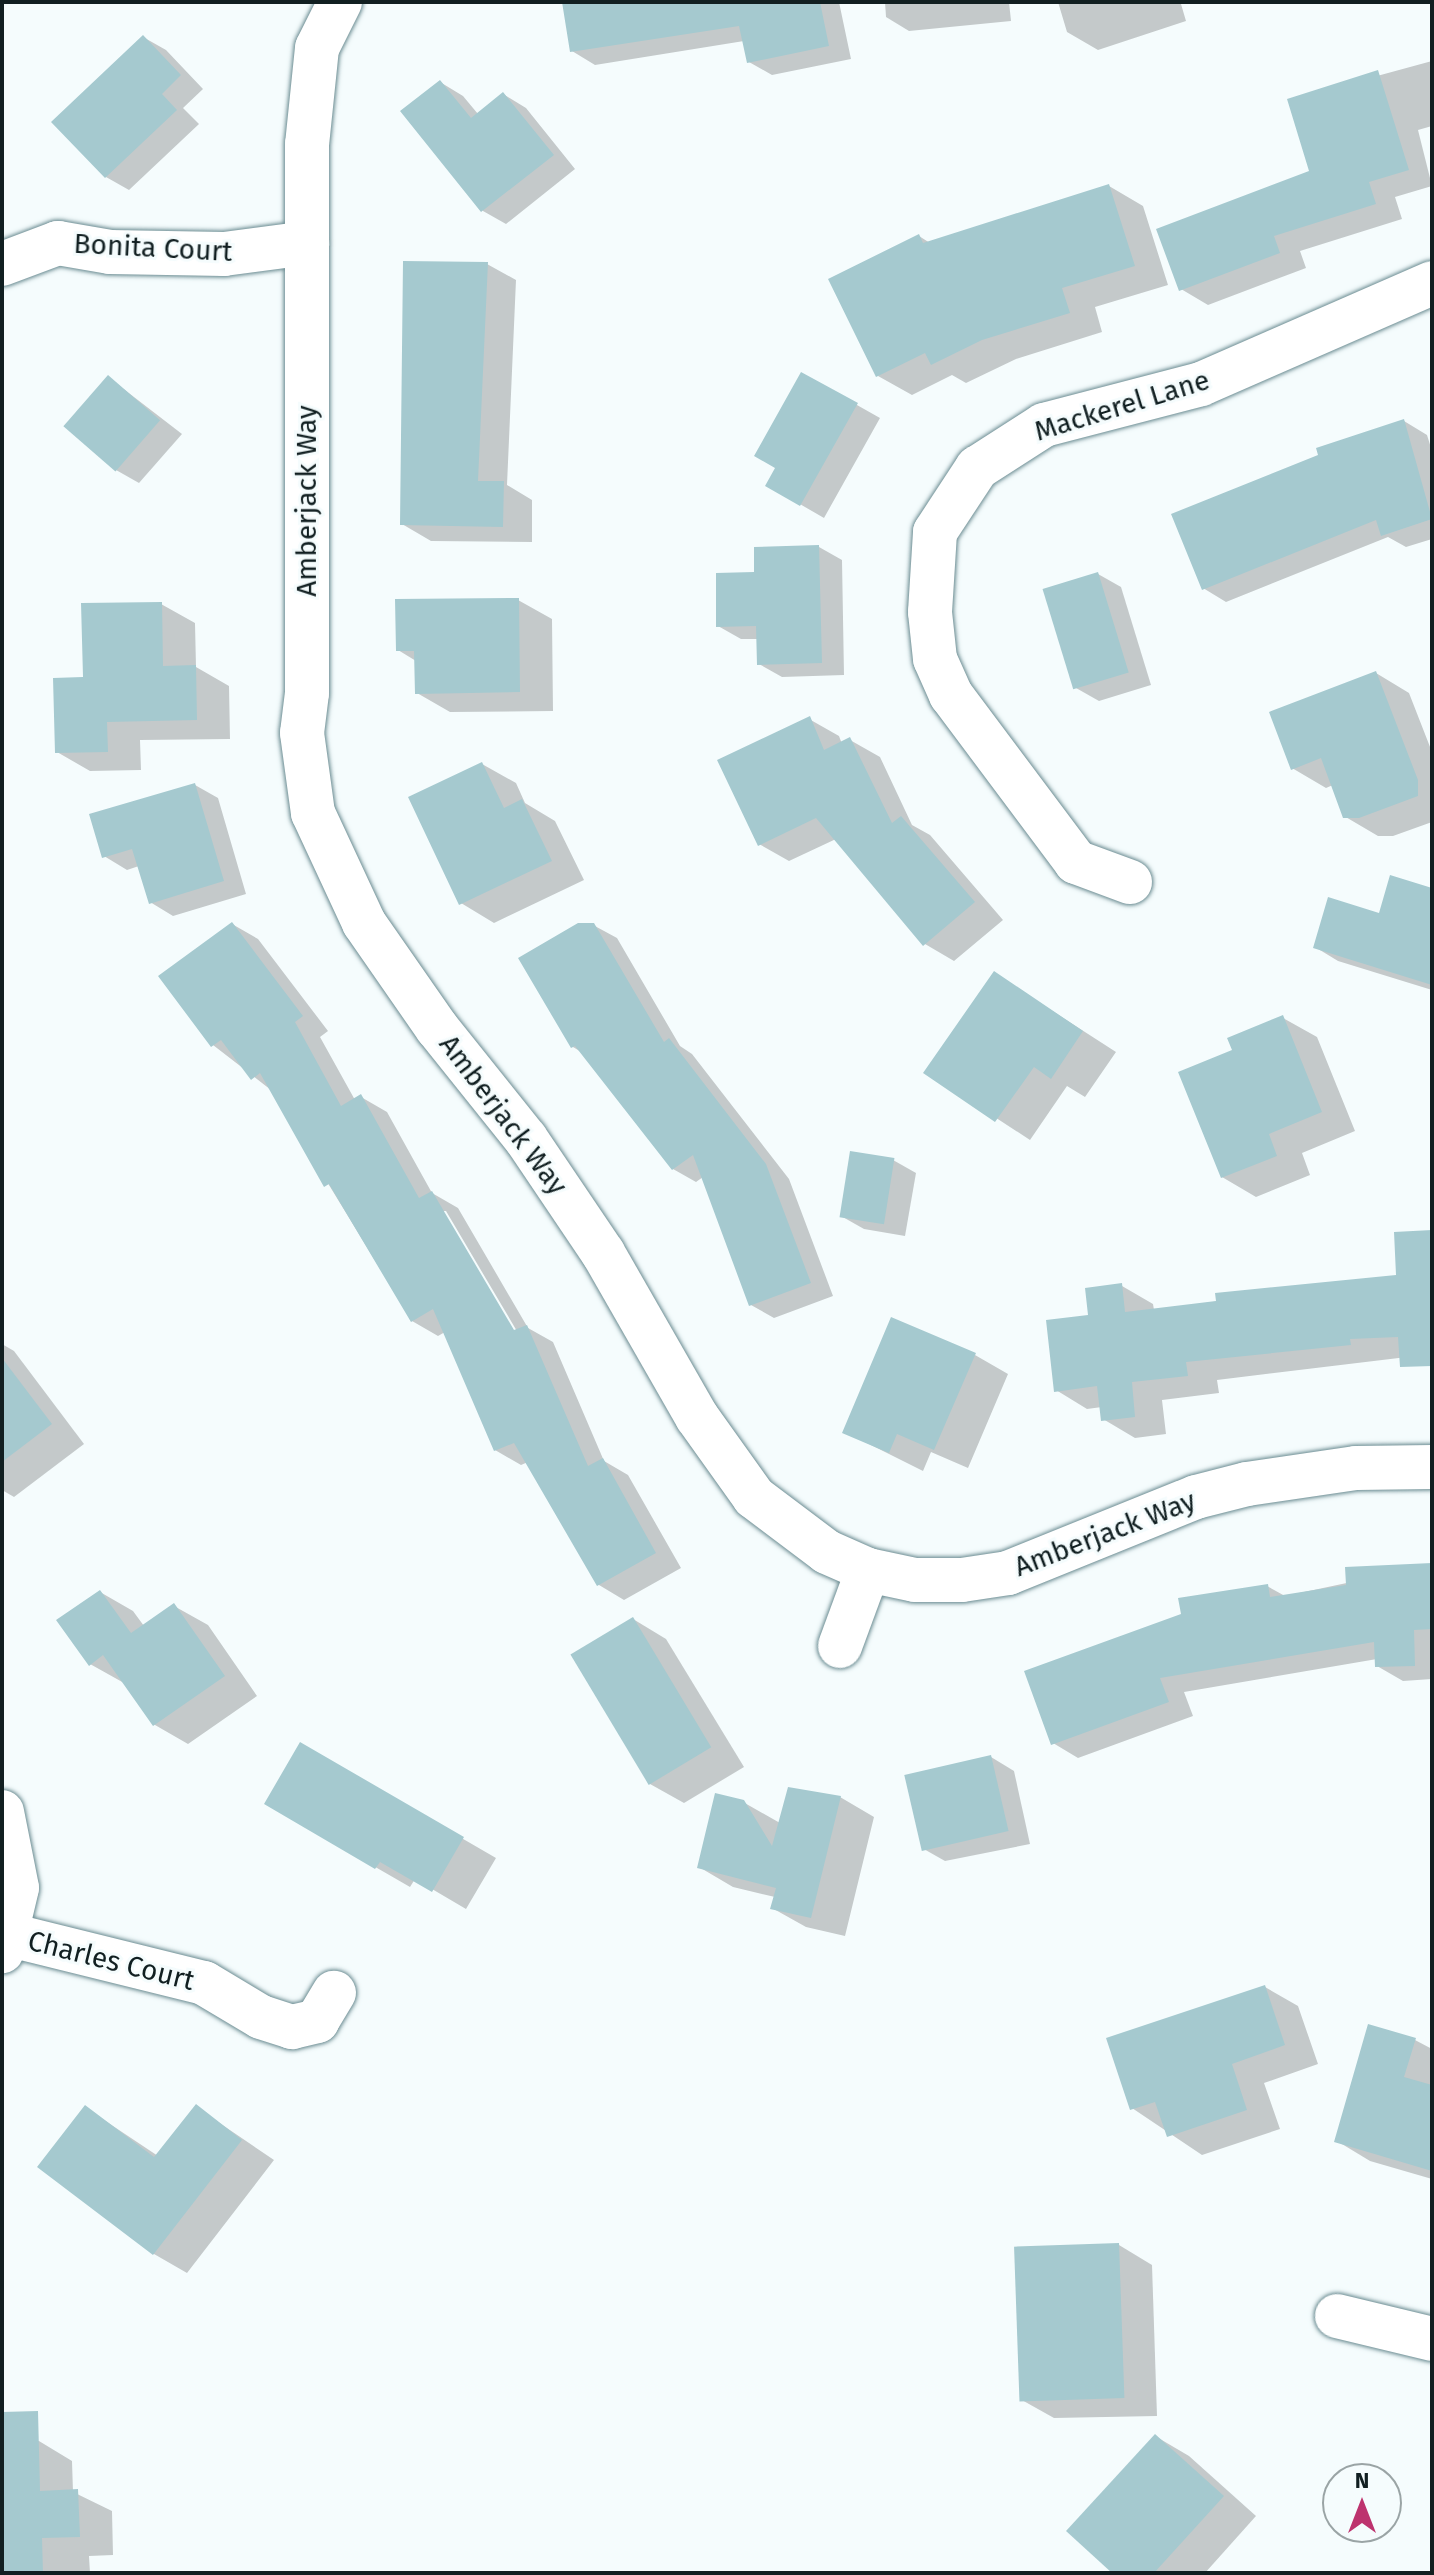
<!DOCTYPE html>
<style>
body{margin:0}
#map{position:relative;width:1434px;height:2575px;overflow:hidden;background:#f5fcfd;font-family:"Fira Sans",sans-serif}
div>[style]{position:absolute}
[style*='--x']{left:calc(var(--x)*1px);top:calc(var(--y)*1px);width:calc(var(--w)*1px);rotate:calc(var(--a)*1deg)}
.shadow>*{inset:0;background:#0003}
.building>*{inset:0;background:#a5c9cf;transform-origin:0 0}
.roads{filter:drop-shadow(0 0 2px #6b8c92) drop-shadow(0 0 2px #6b8c92)}
.minor>*{height:44px;margin:-22px;padding:0 22px;transform-origin:22px;border-radius:22px;background:#fff}
span{translate:-50% -50%;white-space:nowrap;text-align:center;line-height:1.15;-webkit-text-stroke:6px #f5fcfd;paint-order:stroke}
.street-label{font-size:28px;color:#111f21}
.frame{position:absolute;inset:0;border:4px solid #111f21;pointer-events:none}
.north{position:absolute;left:1322px;top:2463px;width:80px;height:80px;box-sizing:border-box;background:#f5fcfd;border:2px solid #9aa4a5;border-radius:50%;rotate:0deg;font-size:22px;font-weight:700;line-height:32px;text-align:center;color:#111f21}
.north::after{content:'';display:block;margin:auto;width:28px;height:36px;background:#bd336e;clip-path:polygon(50% 0,100% 100%,50% 72%,0 100%)}
</style>
<div id="map">
<div class="shadow">
<div style="clip-path:polygon(564px 2px,839px 2px,851px 59px,772px 75px,749px 62px,744px 41px,595px 65px,572px 51px)"></div>
<div style="clip-path:polygon(885px 2px,1009px 2px,1011px 21px,909px 31px,886px 17px)"></div>
<div style="clip-path:polygon(1058px 2px,1185px 2px,1181px 4px,1186px 21px,1098px 50px,1067px 32px)"></div>
<div style="clip-path:polygon(143px 37px,166px 50px,203px 89px,183px 108px,199px 124px,129px 190px,106px 177px,54px 122px)"></div>
<div style="clip-path:polygon(1432px 61px,1432px 126px,1418px 130px,1432px 186px,1395px 197px,1402px 219px,1300px 251px,1306px 268px,1208px 305px,1181px 289px,1312px 172px,1289px 100px)"></div>
<div style="clip-path:polygon(440px 82px,463px 96px,478px 114px,503px 94px,526px 108px,575px 169px,506px 224px,483px 211px,403px 112px)"></div>
<div style="clip-path:polygon(1109px 186px,1143px 206px,1168px 285px,1095px 307px,1102px 332px,1016px 359px,966px 383px,952px 375px,912px 395px,878px 376px,919px 236px,930px 243px)"></div>
<div style="clip-path:polygon(487px 264px,516px 280px,507px 485px,532px 500px,532px 542px,431px 541px,402px 524px)"></div>
<div style="clip-path:polygon(802px 374px,880px 418px,824px 518px,767px 485px,777px 467px)"></div>
<div style="clip-path:polygon(108px 377px,182px 434px,139px 483px,116px 470px)"></div>
<div style="clip-path:polygon(1404px 421px,1427px 435px,1432px 451px,1432px 539px,1406px 547px,1388px 537px,1226px 602px,1203px 588px)"></div>
<div style="clip-path:polygon(819px 547px,842px 560px,844px 675px,782px 677px,759px 664px,758px 639px,741px 639px,718px 626px,756px 574px)"></div>
<div style="clip-path:polygon(1098px 574px,1121px 587px,1151px 685px,1099px 701px,1076px 688px)"></div>
<div style="clip-path:polygon(518px 600px,552px 619px,553px 711px,450px 712px,417px 693px,416px 661px,398px 650px)"></div>
<div style="clip-path:polygon(161px 604px,195px 623px,196px 667px,229px 686px,230px 739px,140px 740px,141px 770px,90px 771px,57px 752px,85px 679px)"></div>
<div style="clip-path:polygon(1376px 673px,1409px 693px,1432px 752px,1432px 822px,1393px 836px,1378px 836px,1344px 816px,1333px 785px,1326px 788px,1292px 768px)"></div>
<div style="clip-path:polygon(809px 719px,839px 736px,842px 744px,850px 740px,880px 757px,912px 825px,930px 835px,1003px 920px,954px 961px,925px 944px,836px 839px,789px 861px,759px 844px)"></div>
<div style="clip-path:polygon(482px 764px,516px 783px,525px 803px,555px 821px,584px 880px,494px 923px,461px 903px)"></div>
<div style="clip-path:polygon(195px 785px,218px 798px,246px 894px,173px 916px,150px 902px,139px 866px,127px 870px,104px 856px)"></div>
<div style="clip-path:polygon(1432px 890px,1432px 990px,1338px 961px,1315px 947px)"></div>
<div style="clip-path:polygon(evenodd,232px 924px,258px 939px,328px 1031px,320px 1037px,355px 1100px,361px 1097px,387px 1112px,432px 1193px,458px 1208px,528px 1328px,553px 1342px,604px 1461px,628px 1475px,681px 1568px,624px 1600px,599px 1585px,528px 1462px,521px 1465px,495px 1450px,445px 1332px,438px 1336px,412px 1321px,271px 1090px,213px 1045px,232px 924px,442px 1211px,446px 1211px,521px 1338px,517px 1340px,442px 1211px)"></div>
<div style="clip-path:polygon(593px 925px,617px 938px,680px 1046px,692px 1054px,789px 1179px,833px 1296px,774px 1318px,751px 1305px,703px 1177px,696px 1182px,673px 1169px,583px 1053px,573px 1047px)"></div>
<div style="clip-path:polygon(995px 974px,1116px 1052px,1085px 1097px,1067px 1086px,1030px 1140px,926px 1072px)"></div>
<div style="clip-path:polygon(1283px 1018px,1317px 1037px,1355px 1131px,1302px 1153px,1310px 1175px,1256px 1197px,1222px 1177px,1234px 1051px)"></div>
<div style="clip-path:polygon(893px 1160px,916px 1173px,905px 1236px,864px 1229px,841px 1216px)"></div>
<div style="clip-path:polygon(1432px 1232px,1432px 1354px,1217px 1380px,1219px 1393px,1162px 1400px,1166px 1434px,1135px 1438px,1103px 1419px,1102px 1407px,1087px 1409px,1056px 1390px,1090px 1317px,1122px 1286px,1153px 1304px,1154px 1310px,1398px 1277px)"></div>
<div style="clip-path:polygon(2px 1344px,14px 1351px,84px 1444px,14px 1497px,2px 1490px)"></div>
<div style="clip-path:polygon(975px 1355px,1008px 1374px,968px 1468px,931px 1452px,923px 1471px,845px 1432px)"></div>
<div style="clip-path:polygon(1432px 1565px,1432px 1679px,1403px 1681px,1377px 1666px,1377px 1659px,1184px 1692px,1193px 1716px,1078px 1758px,1053px 1743px,1267px 1586px,1285px 1596px)"></div>
<div style="clip-path:polygon(100px 1592px,133px 1611px,144px 1626px,174px 1606px,208px 1625px,257px 1696px,188px 1744px,155px 1725px,124px 1683px,90px 1664px)"></div>
<div style="clip-path:polygon(633px 1619px,666px 1639px,744px 1767px,684px 1803px,650px 1784px)"></div>
<div style="clip-path:polygon(301px 1745px,496px 1858px,466px 1909px,415px 1879px,410px 1887px,266px 1804px)"></div>
<div style="clip-path:polygon(991px 1757px,1014px 1771px,1030px 1844px,945px 1861px,922px 1848px)"></div>
<div style="clip-path:polygon(840px 1797px,874px 1817px,845px 1936px,806px 1927px,772px 1908px,775px 1897px,733px 1887px,699px 1867px,743px 1802px,780px 1823px)"></div>
<div style="clip-path:polygon(1265px 1987px,1298px 2006px,1318px 2064px,1264px 2083px,1280px 2129px,1202px 2155px,1132px 2108px)"></div>
<div style="clip-path:polygon(1415px 2040px,1432px 2049px,1432px 2179px,1370px 2161px,1337px 2141px)"></div>
<div style="clip-path:polygon(196px 2107px,274px 2160px,187px 2273px,154px 2254px,86px 2108px,158px 2156px)"></div>
<div style="clip-path:polygon(1119px 2245px,1152px 2265px,1157px 2416px,1054px 2418px,1020px 2399px)"></div>
<div style="clip-path:polygon(1155px 2436px,1189px 2456px,1256px 2516px,1205px 2573px,1115px 2573px)"></div>
<div style="clip-path:polygon(39px 2441px,72px 2461px,73px 2492px,112px 2511px,113px 2555px,89px 2556px,90px 2573px,2px 2573px,2px 2442px)"></div>
</div>
<div class="building">
<div style="clip-path:polygon(562px 2px,820px 2px,829px 46px,747px 63px,739px 26px,570px 52px)"></div>
<div style="clip-path:polygon(143px 35px,181px 75px,162px 94px,177px 110px,105px 178px,51px 122px)"></div>
<div style="clip-path:polygon(1378px 70px,1409px 170px,1369px 182px,1376px 204px,1274px 236px,1280px 253px,1179px 291px,1156px 229px,1309px 171px,1287px 99px)"></div>
<div style="clip-path:polygon(440px 80px,471px 118px,503px 92px,554px 155px,481px 212px,400px 111px)"></div>
<div style="clip-path:polygon(1109px 184px,1135px 266px,1062px 288px,1070px 313px,982px 340px,931px 365px,925px 353px,876px 377px,828px 279px,919px 234px,923px 243px)"></div>
<div style="clip-path:polygon(403px 261px,488px 262px,478px 481px,504px 481px,503px 527px,400px 525px)"></div>
<div style="clip-path:polygon(801px 372px,858px 403px,800px 506px,765px 486px,775px 468px,754px 456px)"></div>
<div style="left:108px;top:375px;width:69px;height:68px;rotate:41deg"></div>
<div style="clip-path:polygon(1404px 419px,1432px 519px,1381px 536px,1376px 520px,1202px 590px,1171px 514px,1318px 455px,1316px 448px)"></div>
<div style="clip-path:polygon(819px 545px,822px 663px,757px 665px,756px 626px,716px 627px,716px 573px,754px 572px,754px 547px)"></div>
<div style="left:1098px;top:572px;width:105px;height:58px;rotate:73deg"></div>
<div style="clip-path:polygon(519px 598px,520px 692px,415px 694px,414px 651px,396px 651px,395px 599px)"></div>
<div style="clip-path:polygon(162px 602px,163px 666px,196px 665px,197px 720px,107px 722px,108px 752px,55px 753px,53px 678px,83px 677px,81px 603px)"></div>
<div style="clip-path:polygon(1376px 671px,1418px 780px,1418px 796px,1359px 818px,1343px 818px,1321px 758px,1291px 770px,1269px 712px)"></div>
<div style="clip-path:polygon(810px 716px,824px 750px,850px 737px,892px 823px,901px 816px,975px 902px,923px 946px,816px 818px,758px 846px,717px 760px)"></div>
<div style="clip-path:polygon(482px 762px,504px 808px,522px 799px,552px 861px,459px 905px,408px 797px)"></div>
<div style="clip-path:polygon(195px 783px,224px 881px,149px 904px,132px 849px,102px 858px,89px 814px)"></div>
<div style="clip-path:polygon(1390px 875px,1432px 888px,1432px 985px,1313px 948px,1328px 897px,1379px 913px)"></div>
<div style="clip-path:polygon(232px 922px,303px 1016px,295px 1022px,341px 1106px,361px 1094px,419px 1198px,432px 1191px,514px 1330px,527px 1325px,588px 1466px,603px 1458px,656px 1553px,597px 1586px,514px 1443px,494px 1451px,433px 1309px,411px 1322px,329px 1184px,324px 1187px,260px 1073px,251px 1080px,221px 1040px,211px 1047px,158px 976px)"></div>
<div style="clip-path:polygon(578px 923px,594px 923px,664px 1042px,669px 1038px,766px 1164px,811px 1283px,749px 1306px,693px 1155px,672px 1170px,575px 1046px,571px 1048px,518px 958px)"></div>
<div style="clip-path:polygon(994px 971px,1083px 1031px,1051px 1079px,1034px 1067px,995px 1122px,923px 1073px)"></div>
<div style="clip-path:polygon(1283px 1015px,1322px 1112px,1269px 1134px,1277px 1156px,1221px 1178px,1178px 1072px,1232px 1050px,1227px 1038px)"></div>
<div style="left:850px;top:1151px;width:45px;height:67px;rotate:9deg"></div>
<div style="clip-path:polygon(1432px 1230px,1432px 1366px,1400px 1367px,1398px 1337px,1350px 1339px,1351px 1345px,1186px 1362px,1188px 1376px,1132px 1382px,1135px 1417px,1101px 1421px,1097px 1386px,1054px 1392px,1046px 1320px,1088px 1315px,1085px 1288px,1122px 1283px,1125px 1312px,1216px 1301px,1215px 1293px,1396px 1275px,1394px 1232px)"></div>
<div style="clip-path:polygon(891px 1317px,976px 1353px,934px 1450px,897px 1434px,889px 1453px,842px 1433px)"></div>
<div style="clip-path:polygon(2px 1358px,52px 1424px,2px 1462px)"></div>
<div style="clip-path:polygon(1432px 1563px,1432px 1629px,1414px 1630px,1415px 1666px,1375px 1667px,1374px 1642px,1160px 1678px,1169px 1702px,1051px 1745px,1024px 1671px,1181px 1614px,1178px 1598px,1268px 1584px,1270px 1597px,1346px 1585px,1345px 1567px)"></div>
<div style="clip-path:polygon(100px 1590px,131px 1633px,174px 1603px,225px 1676px,153px 1726px,103px 1655px,89px 1666px,56px 1620px)"></div>
<div style="left:633px;top:1617px;width:152px;height:73px;rotate:59deg"></div>
<div style="clip-path:polygon(300px 1742px,464px 1837px,432px 1892px,380px 1862px,375px 1869px,264px 1804px)"></div>
<div style="left:991px;top:1755px;width:78px;height:89px;rotate:77deg"></div>
<div style="clip-path:polygon(788px 1787px,841px 1796px,811px 1918px,770px 1909px,776px 1888px,697px 1868px,715px 1793px,744px 1800px,772px 1846px)"></div>
<div style="clip-path:polygon(1265px 1985px,1285px 2045px,1232px 2064px,1247px 2110px,1167px 2137px,1155px 2102px,1130px 2110px,1106px 2038px)"></div>
<div style="clip-path:polygon(1368px 2024px,1416px 2038px,1404px 2077px,1432px 2085px,1432px 2171px,1334px 2142px)"></div>
<div style="clip-path:polygon(196px 2104px,242px 2140px,153px 2255px,37px 2167px,85px 2105px,154px 2157px)"></div>
<div style="left:1119px;top:2243px;width:155px;height:105px;rotate:88deg"></div>
<div style="clip-path:polygon(38px 2411px,40px 2491px,78px 2489px,80px 2537px,42px 2538px,43px 2573px,2px 2573px,2px 2412px)"></div>
<div style="clip-path:polygon(1155px 2434px,1224px 2496px,1154px 2573px,1112px 2573px,1066px 2531px)"></div>
</div>
<div class="roads">
<div class="minor">
<div style="--x:340;--y:2;--w:51;--a:116.6"></div>
<div style="--x:317;--y:48;--w:97;--a:95.9"></div>
<div style="--x:307;--y:144;--w:549;--a:90"></div>
<div style="--x:307;--y:693;--w:40;--a:97.1"></div>
<div style="--x:302;--y:733;--w:81;--a:82.2"></div>
<div style="--x:313;--y:813;--w:121;--a:65.1"></div>
<div style="--x:364;--y:923;--w:128;--a:55.2"></div>
<div style="--x:437;--y:1028;--w:142;--a:51.3"></div>
<div style="--x:526;--y:1139;--w:138;--a:56"></div>
<div style="--x:603;--y:1253;--w:189;--a:60.2"></div>
<div style="--x:697;--y:1417;--w:98;--a:54.5"></div>
<div style="--x:754;--y:1497;--w:91;--a:37"></div>
<div style="--x:827;--y:1552;--w:45;--a:23.7"></div>
<div style="--x:868;--y:1570;--w:48;--a:12"></div>
<div style="--x:915;--y:1580;--w:47;--a:0"></div>
<div style="--x:962;--y:1580;--w:47;--a:-8.7"></div>
<div style="--x:1008;--y:1573;--w:203;--a:-22"></div>
<div style="--x:1196;--y:1497;--w:53;--a:-14.3"></div>
<div style="--x:1247;--y:1484;--w:110;--a:-8.4"></div>
<div style="--x:1356;--y:1468;--w:76;--a:-0.8"></div>
<div style="--x:2;--y:264;--w:60;--a:-20.6"></div>
<div style="--x:58;--y:243;--w:53;--a:9.8"></div>
<div style="--x:110;--y:252;--w:114;--a:1"></div>
<div style="--x:224;--y:254;--w:84;--a:-7.5"></div>
<div style="--x:1130;--y:882;--w:58;--a:-159.7"></div>
<div style="--x:1076;--y:862;--w:209;--a:-126.8"></div>
<div style="--x:951;--y:695;--w:39;--a:-114"></div>
<div style="--x:935;--y:659;--w:47;--a:-96.1"></div>
<div style="--x:930;--y:612;--w:80;--a:-86.4"></div>
<div style="--x:935;--y:532;--w:77;--a:-56.7"></div>
<div style="--x:977;--y:468;--w:80;--a:-32.7"></div>
<div style="--x:1044;--y:425;--w:162;--a:-14.6"></div>
<div style="--x:1201;--y:384;--w:252;--a:-23.6"></div>
<div style="--x:840;--y:1646;--w:81;--a:-69.8"></div>
<div style="--x:2;--y:1812;--w:77;--a:78.8"></div>
<div style="--x:17;--y:1888;--w:65;--a:103.4"></div>
<div style="--x:6;--y:1934;--w:204;--a:13.9"></div>
<div style="--x:204;--y:1983;--w:66;--a:30.8"></div>
<div style="--x:261;--y:2017;--w:33;--a:18"></div>
<div style="--x:292;--y:2027;--w:26;--a:-13"></div>
<div style="--x:317;--y:2021;--w:33;--a:-59"></div>
<div style="--x:1337;--y:2316;--w:98;--a:13.6"></div>
</div>
</div>
<div class="street-label">
<span style="left:153px;top:248px;rotate:3deg">Bonita Court</span>
<span style="left:1122px;top:406px;rotate:-17deg">Mackerel Lane</span>
<span style="left:307px;top:501px;rotate:-90deg">Amberjack Way</span>
<span style="left:503px;top:1115px;rotate:53deg">Amberjack Way</span>
<span style="left:1105px;top:1534px;rotate:-21deg">Amberjack Way</span>
<span style="left:111px;top:1961px;rotate:14deg">Charles Court</span>
</div>
<div class="frame"></div>
<div class="north">N</div>
</div>
